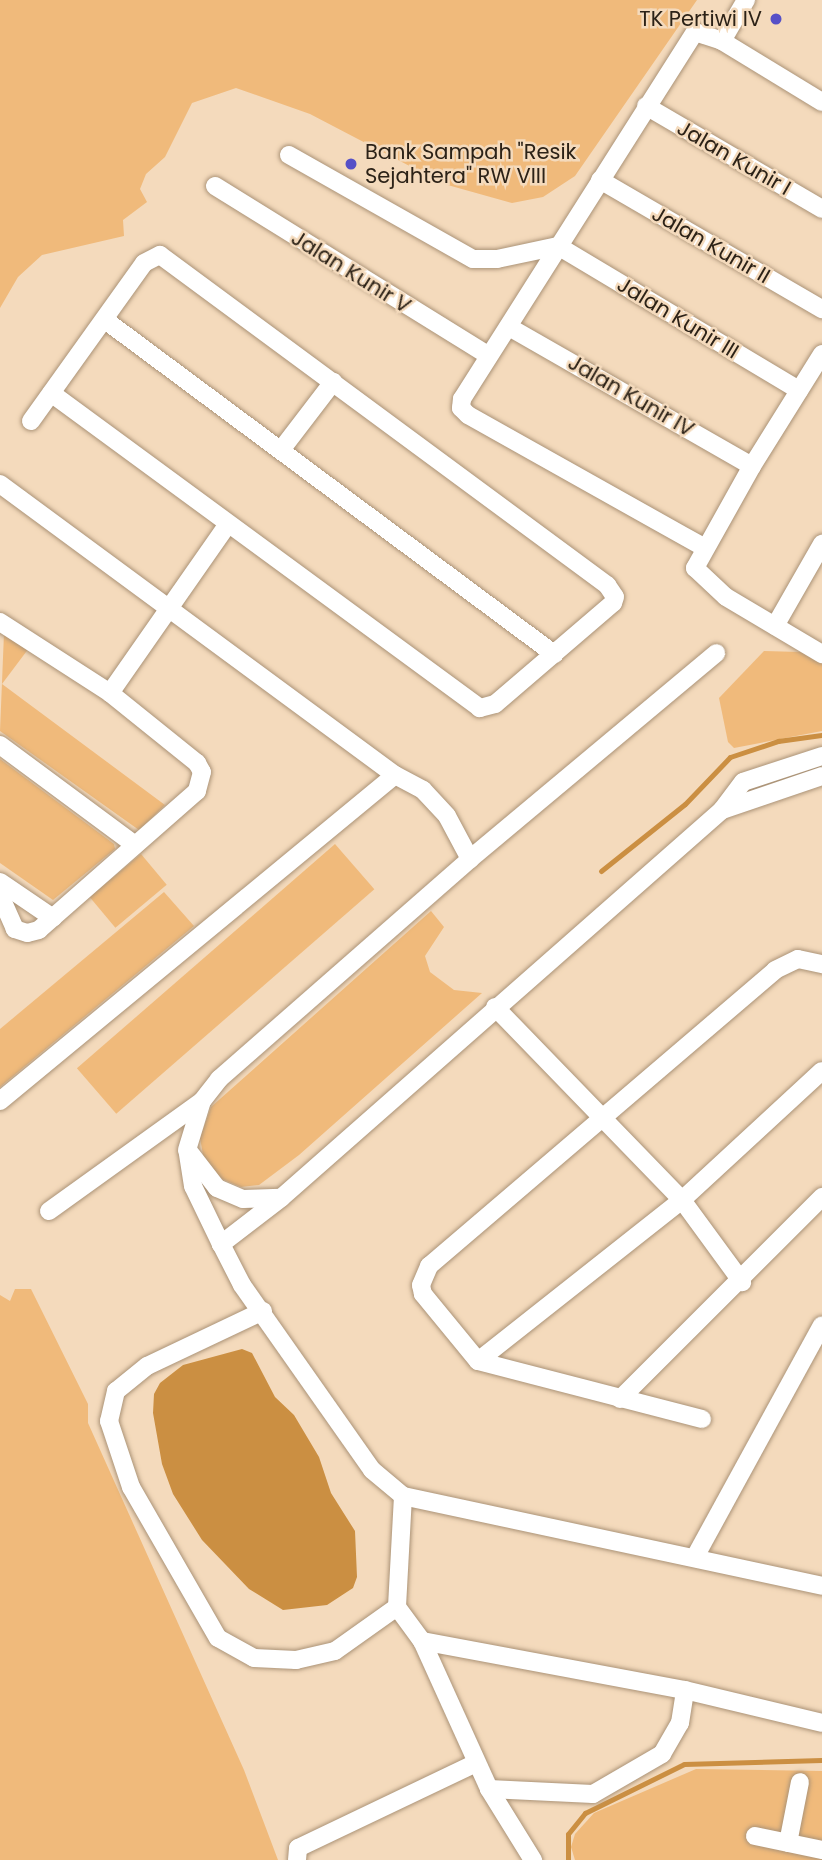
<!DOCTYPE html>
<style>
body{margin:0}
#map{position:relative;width:822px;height:1860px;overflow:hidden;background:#f4dabc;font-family:Poppins,sans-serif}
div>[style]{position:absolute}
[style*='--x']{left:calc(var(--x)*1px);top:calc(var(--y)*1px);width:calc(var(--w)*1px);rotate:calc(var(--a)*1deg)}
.green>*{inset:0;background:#f0ba7b;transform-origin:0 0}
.water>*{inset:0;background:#cb8f42}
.stream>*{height:5px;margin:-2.5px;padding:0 2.5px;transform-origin:2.5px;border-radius:2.5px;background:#cb8f42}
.roads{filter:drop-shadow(0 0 2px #ab9377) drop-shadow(0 0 2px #ab9377)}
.minor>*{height:18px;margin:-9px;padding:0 9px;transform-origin:9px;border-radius:9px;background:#fff}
.dots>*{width:19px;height:19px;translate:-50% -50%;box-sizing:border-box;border:4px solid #f4dabc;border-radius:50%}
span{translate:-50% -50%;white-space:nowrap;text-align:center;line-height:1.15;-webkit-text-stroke:5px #f4dabc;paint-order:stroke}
.poi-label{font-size:21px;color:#2c2217}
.right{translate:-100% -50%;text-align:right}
.left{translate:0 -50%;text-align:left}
.street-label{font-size:21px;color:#2c2217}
</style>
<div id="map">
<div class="green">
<div style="clip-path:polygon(0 0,697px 0,575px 176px,543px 197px,512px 203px,444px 184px,310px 114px,236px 88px,192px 103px,165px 157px,146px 174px,140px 189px,147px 202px,123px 220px,124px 236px,42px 255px,18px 277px,0 308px)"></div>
<div style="clip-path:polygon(4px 633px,29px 648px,2px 684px,165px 805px,139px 830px,0 731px)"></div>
<div style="clip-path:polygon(764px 651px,800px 652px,822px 660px,822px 731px,734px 748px,728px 742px,719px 698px)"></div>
<div style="clip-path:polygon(0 759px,114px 844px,115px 849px,53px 900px,0 863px)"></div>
<div style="left:335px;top:844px;width:60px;height:342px;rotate:49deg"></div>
<div style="left:141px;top:854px;width:40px;height:67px;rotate:50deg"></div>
<div style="clip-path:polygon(164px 892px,194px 926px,0 1087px,0 1029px)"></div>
<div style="clip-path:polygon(431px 911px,444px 927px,425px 956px,430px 972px,454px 990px,482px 993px,299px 1155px,259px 1185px,241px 1187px,215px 1176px,204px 1160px,200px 1138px,211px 1107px)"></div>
<div style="clip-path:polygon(15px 1289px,31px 1289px,88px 1404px,88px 1423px,244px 1770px,278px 1860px,0 1860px,0 1295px,10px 1301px)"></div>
<div style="clip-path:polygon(696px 1769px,822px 1771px,822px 1860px,575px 1860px,571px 1847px,575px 1834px,594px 1813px)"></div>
</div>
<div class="water">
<div style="clip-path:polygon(242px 1349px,252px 1353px,275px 1397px,294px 1415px,319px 1457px,331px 1493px,355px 1531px,357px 1577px,353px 1588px,327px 1605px,283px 1610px,249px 1589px,202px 1540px,173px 1494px,162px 1464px,153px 1413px,154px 1394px,160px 1383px,183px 1365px)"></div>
</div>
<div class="stream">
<div style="--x:601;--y:871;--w:107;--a:-38.6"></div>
<div style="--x:685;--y:804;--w:65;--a:-46.2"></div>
<div style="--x:730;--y:757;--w:51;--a:-18.4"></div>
<div style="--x:778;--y:741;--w:44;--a:-7.8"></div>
<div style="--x:568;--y:1860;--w:26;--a:-90"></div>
<div style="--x:568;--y:1834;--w:27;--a:-51"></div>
<div style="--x:585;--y:1813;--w:110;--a:-26.3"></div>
<div style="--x:684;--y:1764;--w:138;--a:-1.7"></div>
</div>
<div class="roads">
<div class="minor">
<div style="--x:722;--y:41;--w:48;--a:-59.7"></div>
<div style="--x:646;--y:106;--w:204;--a:30.3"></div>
<div style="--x:289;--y:155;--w:211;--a:29.5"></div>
<div style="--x:473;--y:259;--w:24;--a:0"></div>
<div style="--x:497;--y:259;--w:62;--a:-12"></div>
<div style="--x:558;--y:246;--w:281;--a:30.9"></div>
<div style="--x:600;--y:180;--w:257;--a:30.2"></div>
<div style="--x:215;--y:186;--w:322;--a:31.8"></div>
<div style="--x:105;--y:320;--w:560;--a:36.64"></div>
<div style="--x:509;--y:327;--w:280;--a:29.8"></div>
<div style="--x:822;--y:354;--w:132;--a:122"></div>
<div style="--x:752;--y:466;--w:117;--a:119.2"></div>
<div style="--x:695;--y:568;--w:42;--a:43.1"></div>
<div style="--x:726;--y:597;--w:112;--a:30.7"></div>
<div style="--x:31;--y:421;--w:194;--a:-54.4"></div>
<div style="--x:144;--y:263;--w:18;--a:-27"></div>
<div style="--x:160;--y:255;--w:556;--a:36.44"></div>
<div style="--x:607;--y:585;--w:14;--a:56"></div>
<div style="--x:615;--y:597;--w:6;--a:108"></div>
<div style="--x:613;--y:603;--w:155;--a:139.4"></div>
<div style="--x:495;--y:704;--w:16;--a:165"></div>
<div style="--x:480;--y:708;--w:532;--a:-143.71"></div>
<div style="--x:281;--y:450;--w:86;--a:-52.6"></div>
<div style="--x:0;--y:484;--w:491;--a:36.4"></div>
<div style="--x:395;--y:775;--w:32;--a:28"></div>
<div style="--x:423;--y:790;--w:35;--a:47"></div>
<div style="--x:447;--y:816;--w:49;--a:61.9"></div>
<div style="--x:705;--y:548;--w:272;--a:-150.7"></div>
<div style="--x:468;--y:415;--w:10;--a:-135"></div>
<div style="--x:461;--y:408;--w:9;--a:-84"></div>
<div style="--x:462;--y:399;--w:435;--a:-57.6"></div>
<div style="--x:695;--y:32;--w:28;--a:18"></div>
<div style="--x:722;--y:41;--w:117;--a:31.4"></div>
<div style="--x:0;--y:622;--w:131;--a:32.8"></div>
<div style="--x:110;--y:693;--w:112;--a:38.8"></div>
<div style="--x:197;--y:763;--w:10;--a:61"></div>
<div style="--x:202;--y:772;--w:20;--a:105"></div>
<div style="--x:197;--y:791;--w:210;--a:138.7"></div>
<div style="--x:39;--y:930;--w:12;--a:166"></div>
<div style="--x:27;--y:933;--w:13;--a:-162"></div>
<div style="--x:15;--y:929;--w:37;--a:-114"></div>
<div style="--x:775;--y:626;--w:95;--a:-60.2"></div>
<div style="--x:110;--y:693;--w:206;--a:-55.1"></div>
<div style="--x:0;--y:745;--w:168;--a:36.5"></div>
<div style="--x:822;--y:756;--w:83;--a:161.8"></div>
<div style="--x:743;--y:782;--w:35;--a:127"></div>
<div style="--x:722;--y:810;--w:587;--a:138.66"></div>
<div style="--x:281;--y:1198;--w:76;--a:142.5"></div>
<div style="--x:221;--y:1244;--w:46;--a:62.9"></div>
<div style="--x:242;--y:1285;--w:226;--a:54.9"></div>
<div style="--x:372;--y:1470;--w:40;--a:40"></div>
<div style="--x:403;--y:1496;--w:429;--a:12.1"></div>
<div style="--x:722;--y:810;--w:106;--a:-18.8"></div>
<div style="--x:0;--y:882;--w:64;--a:34.2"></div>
<div style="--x:495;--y:1007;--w:269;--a:45.9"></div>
<div style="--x:682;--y:1200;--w:102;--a:53.8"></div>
<div style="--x:0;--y:1101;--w:512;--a:-39.53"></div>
<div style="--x:190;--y:1153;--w:44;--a:52.4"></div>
<div style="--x:217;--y:1188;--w:28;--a:23"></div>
<div style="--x:243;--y:1199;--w:38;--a:-2"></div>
<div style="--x:49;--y:1211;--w:188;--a:-35.7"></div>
<div style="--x:221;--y:1244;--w:64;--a:-115.8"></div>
<div style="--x:193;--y:1186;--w:36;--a:-99"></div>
<div style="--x:187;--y:1150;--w:51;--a:-73"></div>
<div style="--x:202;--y:1101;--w:28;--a:-52"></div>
<div style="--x:219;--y:1079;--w:334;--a:-41.2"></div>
<div style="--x:470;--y:859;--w:321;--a:-39.9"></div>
<div style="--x:263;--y:1311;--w:128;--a:154.6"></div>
<div style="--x:147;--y:1366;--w:40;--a:141"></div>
<div style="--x:116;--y:1391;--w:31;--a:103"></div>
<div style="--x:109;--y:1421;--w:70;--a:71.6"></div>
<div style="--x:131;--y:1487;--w:174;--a:60.1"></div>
<div style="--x:218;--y:1638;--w:41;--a:29.1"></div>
<div style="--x:254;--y:1658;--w:42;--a:2.7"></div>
<div style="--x:296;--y:1660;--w:40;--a:-13"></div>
<div style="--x:335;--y:1651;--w:76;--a:-35.4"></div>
<div style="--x:478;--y:1361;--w:260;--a:-38.3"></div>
<div style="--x:682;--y:1200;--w:190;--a:-42.7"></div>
<div style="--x:620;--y:1399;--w:286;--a:-45"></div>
<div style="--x:702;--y:1419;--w:231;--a:-165.5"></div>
<div style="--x:478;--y:1361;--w:87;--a:-129.4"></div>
<div style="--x:423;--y:1294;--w:9;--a:-103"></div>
<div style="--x:421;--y:1285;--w:21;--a:-67"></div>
<div style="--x:429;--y:1266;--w:455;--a:-40.5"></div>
<div style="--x:775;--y:970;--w:25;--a:-26"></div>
<div style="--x:798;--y:959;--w:25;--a:12"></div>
<div style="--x:403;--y:1496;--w:111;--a:93.1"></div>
<div style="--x:397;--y:1607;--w:42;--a:53.7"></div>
<div style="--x:422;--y:1641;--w:268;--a:10.6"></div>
<div style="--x:685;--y:1690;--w:141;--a:13.5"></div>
<div style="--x:695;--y:1557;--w:264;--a:-61.3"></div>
<div style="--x:422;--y:1641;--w:162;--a:65.6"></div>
<div style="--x:489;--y:1789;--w:104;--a:2.8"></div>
<div style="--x:593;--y:1794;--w:80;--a:-30.1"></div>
<div style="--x:662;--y:1754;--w:36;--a:-60"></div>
<div style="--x:680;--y:1723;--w:33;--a:-81"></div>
<div style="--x:489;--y:1789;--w:84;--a:58.2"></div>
<div style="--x:755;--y:1836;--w:68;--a:11.8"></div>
<div style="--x:788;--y:1843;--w:62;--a:-78.9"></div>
<div style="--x:297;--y:1860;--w:12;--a:-85"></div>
<div style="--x:298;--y:1848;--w:197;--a:-25.5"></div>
</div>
</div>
<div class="dots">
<div style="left:776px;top:19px;background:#5650c7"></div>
<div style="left:351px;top:164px;background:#5650c7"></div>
</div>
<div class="poi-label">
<span class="right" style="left:762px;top:19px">TK Pertiwi IV</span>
<span class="left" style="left:365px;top:164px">Bank Sampah "Resik<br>Sejahtera" RW VIII</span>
</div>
<div class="street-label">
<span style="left:734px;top:158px;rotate:30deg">Jalan Kunir I</span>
<span style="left:711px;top:245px;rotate:30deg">Jalan Kunir II</span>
<span style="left:351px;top:272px;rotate:32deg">Jalan Kunir V</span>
<span style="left:678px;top:318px;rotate:31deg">Jalan Kunir III</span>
<span style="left:631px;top:396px;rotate:30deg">Jalan Kunir IV</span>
</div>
</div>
